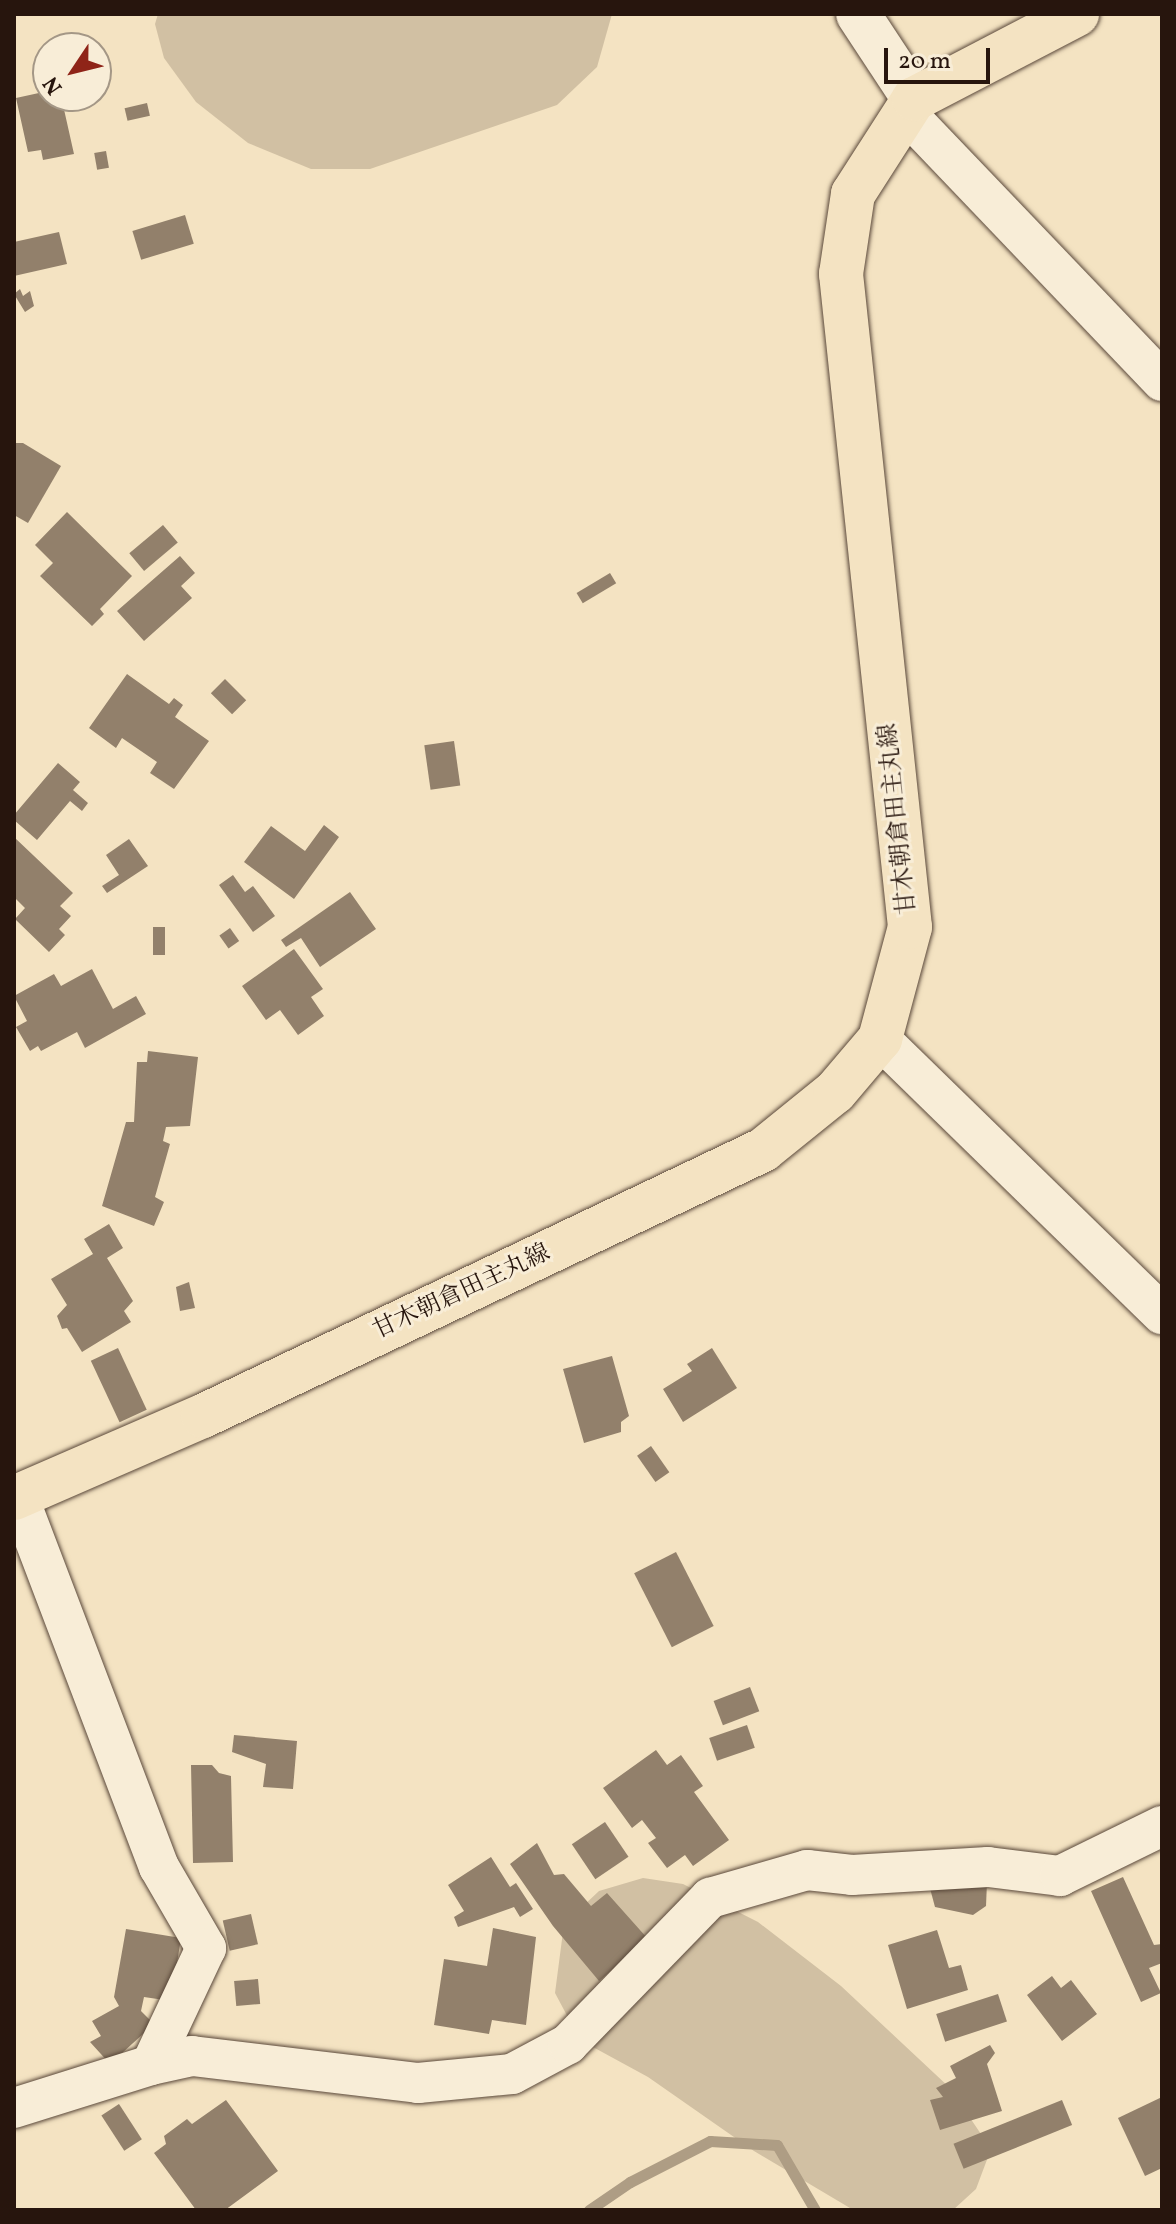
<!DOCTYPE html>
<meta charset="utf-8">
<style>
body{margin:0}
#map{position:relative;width:1176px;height:2224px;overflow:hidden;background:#f4e3c2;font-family:Vollkorn,"Noto Serif JP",serif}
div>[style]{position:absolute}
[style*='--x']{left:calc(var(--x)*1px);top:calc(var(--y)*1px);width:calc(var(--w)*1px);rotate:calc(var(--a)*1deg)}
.green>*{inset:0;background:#d1c0a3}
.stream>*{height:11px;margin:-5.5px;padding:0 5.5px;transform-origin:5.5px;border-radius:5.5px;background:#ae9d84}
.building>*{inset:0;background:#92806b;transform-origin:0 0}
.roads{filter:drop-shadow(0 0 2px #5a483a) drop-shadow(0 0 2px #5a483a)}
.street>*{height:40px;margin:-20px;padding:0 20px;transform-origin:20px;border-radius:20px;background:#f8edd7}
.secondary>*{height:44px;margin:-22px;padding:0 22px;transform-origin:22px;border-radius:22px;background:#f8edd7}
.primary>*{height:44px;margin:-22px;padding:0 22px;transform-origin:22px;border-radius:22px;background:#f4e3c2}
span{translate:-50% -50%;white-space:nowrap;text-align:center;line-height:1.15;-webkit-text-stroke:6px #f8edd7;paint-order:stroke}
.street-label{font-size:24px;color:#27150d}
.frame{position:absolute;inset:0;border:16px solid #27150d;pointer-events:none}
.north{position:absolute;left:32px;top:32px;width:80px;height:80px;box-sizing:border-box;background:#f8edd7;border:2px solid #a49786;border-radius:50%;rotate:235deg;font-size:22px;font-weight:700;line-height:32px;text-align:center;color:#27150d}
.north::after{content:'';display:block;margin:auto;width:28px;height:36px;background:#8f2418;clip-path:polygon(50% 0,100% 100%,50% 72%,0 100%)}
.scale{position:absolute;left:884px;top:48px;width:106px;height:36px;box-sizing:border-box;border:4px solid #27150d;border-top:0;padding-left:10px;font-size:24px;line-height:28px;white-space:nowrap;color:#27150d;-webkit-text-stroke:6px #f8edd7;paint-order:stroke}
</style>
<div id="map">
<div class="green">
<div style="clip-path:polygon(158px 14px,612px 14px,597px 67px,557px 105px,370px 169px,311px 169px,248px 143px,196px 102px,164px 58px,155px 24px)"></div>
<div style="clip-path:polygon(643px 1878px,683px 1884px,758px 1922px,841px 1986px,950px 2088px,991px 2149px,976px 2189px,953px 2210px,850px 2208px,754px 2151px,648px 2077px,580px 2040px,555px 1993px,564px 1924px,599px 1891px)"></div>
</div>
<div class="stream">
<div style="--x:589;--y:2210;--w:50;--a:-34.3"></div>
<div style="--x:630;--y:2182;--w:90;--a:-27.1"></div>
<div style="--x:710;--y:2141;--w:67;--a:3.4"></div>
<div style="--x:777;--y:2145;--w:75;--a:59.7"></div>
</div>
<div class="building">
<div style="clip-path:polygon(48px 91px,48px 96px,61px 96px,74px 154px,43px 160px,41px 150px,28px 152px,16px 98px)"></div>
<div style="left:147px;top:103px;width:13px;height:23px;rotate:77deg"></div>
<div style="left:106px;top:151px;width:17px;height:12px;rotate:80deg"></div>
<div style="left:185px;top:215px;width:30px;height:55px;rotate:73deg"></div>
<div style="clip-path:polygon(59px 232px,67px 264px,14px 276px,14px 242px)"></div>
<div style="clip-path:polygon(20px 289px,23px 296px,30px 291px,34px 306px,25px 312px,14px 294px)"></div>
<div style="clip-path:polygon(14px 443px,23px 443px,61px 466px,28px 523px,14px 515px)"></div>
<div style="clip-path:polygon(67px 512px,132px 576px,100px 609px,104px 614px,92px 626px,40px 576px,53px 563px,35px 545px)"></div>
<div style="left:163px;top:525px;width:23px;height:44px;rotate:50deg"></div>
<div style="clip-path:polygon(180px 556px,195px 573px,181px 586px,192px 598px,144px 641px,117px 611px)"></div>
<div style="left:610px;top:573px;width:12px;height:39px;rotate:59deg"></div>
<div style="clip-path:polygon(127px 674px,169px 704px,174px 698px,183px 705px,175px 717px,209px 741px,174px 789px,150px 773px,157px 762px,122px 738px,116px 748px,89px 728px)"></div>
<div style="left:225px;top:679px;width:30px;height:20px;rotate:45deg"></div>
<div style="left:454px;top:741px;width:45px;height:30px;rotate:82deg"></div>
<div style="clip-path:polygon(58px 763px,80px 782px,73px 790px,88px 803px,82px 811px,70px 801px,37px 840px,14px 820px,14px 815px)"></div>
<div style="clip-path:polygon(324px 825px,339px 837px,294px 899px,244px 862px,271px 826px,305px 851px)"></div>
<div style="clip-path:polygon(14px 837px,73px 893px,60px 906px,71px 916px,59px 929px,65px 935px,49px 952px,15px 919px,25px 908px,14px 897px)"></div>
<div style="clip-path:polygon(129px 839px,148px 866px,107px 893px,102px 886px,119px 875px,106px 855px)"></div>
<div style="clip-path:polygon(233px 875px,245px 892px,253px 886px,275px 916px,253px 932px,219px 885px)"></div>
<div style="clip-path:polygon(350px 892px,376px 929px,320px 967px,301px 938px,286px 947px,281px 940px)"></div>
<div style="left:153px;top:927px;width:12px;height:28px"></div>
<div style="left:230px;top:928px;width:16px;height:13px;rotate:55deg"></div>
<div style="clip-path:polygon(294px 949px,323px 989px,311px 997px,324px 1016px,298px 1035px,280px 1010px,266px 1020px,242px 986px)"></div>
<div style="clip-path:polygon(92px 969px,113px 1009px,136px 996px,146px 1014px,85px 1048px,77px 1032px,41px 1051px,38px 1046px,30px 1051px,16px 1027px,27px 1021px,14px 996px,54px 974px,61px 986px)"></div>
<div style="clip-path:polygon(148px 1051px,198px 1057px,190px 1126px,166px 1127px,163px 1141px,170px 1144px,155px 1197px,164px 1202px,154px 1226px,102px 1206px,126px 1122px,134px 1122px,137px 1062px,147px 1062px)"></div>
<div style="clip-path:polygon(109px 1224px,123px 1248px,107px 1258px,133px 1301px,124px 1311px,131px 1322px,82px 1352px,67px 1328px,62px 1329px,57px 1316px,67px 1305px,51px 1279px,93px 1254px,84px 1239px)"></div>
<div style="clip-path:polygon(189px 1282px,195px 1308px,180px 1311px,176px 1287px)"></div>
<div style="left:118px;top:1348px;width:68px;height:30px;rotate:65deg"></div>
<div style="clip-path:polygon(712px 1348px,737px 1388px,683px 1422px,663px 1389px,692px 1371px,687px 1364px)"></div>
<div style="clip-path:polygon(612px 1356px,629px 1416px,621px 1422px,621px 1432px,584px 1443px,563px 1369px)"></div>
<div style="left:651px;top:1446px;width:32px;height:17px;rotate:55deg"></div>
<div style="left:676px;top:1552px;width:83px;height:47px;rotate:63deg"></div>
<div style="left:750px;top:1687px;width:26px;height:39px;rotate:69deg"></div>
<div style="left:747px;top:1725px;width:24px;height:40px;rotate:71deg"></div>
<div style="clip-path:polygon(234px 1735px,297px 1741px,293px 1789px,263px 1787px,266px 1764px,232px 1752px)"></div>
<div style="clip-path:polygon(656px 1750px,667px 1765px,681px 1755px,703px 1786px,694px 1792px,729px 1840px,693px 1866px,685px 1855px,667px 1868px,648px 1843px,656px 1838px,642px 1820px,632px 1828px,603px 1788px)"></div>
<div style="clip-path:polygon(191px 1765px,212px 1765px,219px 1773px,231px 1776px,233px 1862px,193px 1863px)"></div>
<div style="left:605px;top:1822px;width:42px;height:40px;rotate:56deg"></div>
<div style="clip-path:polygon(537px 1843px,554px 1875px,564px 1874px,591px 1906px,607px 1893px,648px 1939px,599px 1981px,553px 1926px,510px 1864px)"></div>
<div style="clip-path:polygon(491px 1857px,510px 1887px,516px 1883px,533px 1909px,520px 1917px,514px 1907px,458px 1927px,454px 1917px,464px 1911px,448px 1885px)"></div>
<div style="clip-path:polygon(1123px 1877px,1154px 1945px,1162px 1944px,1162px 1963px,1149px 1968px,1161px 1993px,1141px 2002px,1091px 1891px)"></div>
<div style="clip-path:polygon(928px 1881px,987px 1882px,986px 1906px,973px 1915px,935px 1907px)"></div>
<div style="left:251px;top:1914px;width:31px;height:29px;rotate:77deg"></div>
<div style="clip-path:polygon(493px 1928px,536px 1937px,526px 2025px,492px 2020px,489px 2034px,434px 2025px,444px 1959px,487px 1966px)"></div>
<div style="clip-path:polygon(126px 1929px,181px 1938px,171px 2001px,144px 1997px,141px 2011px,154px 2024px,110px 2064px,90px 2042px,101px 2036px,92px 2021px,119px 2006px,114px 1997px)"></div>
<div style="clip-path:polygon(937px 1930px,949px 1968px,961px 1965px,968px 1990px,907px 2009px,888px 1945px)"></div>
<div style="clip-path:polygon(1052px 1976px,1061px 1988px,1071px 1980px,1097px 2014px,1062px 2041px,1027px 1995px)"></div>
<div style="left:258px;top:1979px;width:25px;height:24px;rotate:85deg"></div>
<div style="left:998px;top:1994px;width:29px;height:65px;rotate:72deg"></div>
<div style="clip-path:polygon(990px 2045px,995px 2053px,987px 2064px,1002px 2111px,940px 2130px,930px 2100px,943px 2097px,936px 2088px,956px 2078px,950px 2066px)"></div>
<div style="clip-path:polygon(1162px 2097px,1162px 2168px,1145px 2176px,1118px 2118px)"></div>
<div style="clip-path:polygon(226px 2100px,278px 2171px,225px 2210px,196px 2210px,154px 2153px,166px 2144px,164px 2136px,187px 2119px,192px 2124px)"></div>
<div style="left:1062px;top:2100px;width:27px;height:117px;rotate:68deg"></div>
<div style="left:119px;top:2104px;width:42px;height:21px;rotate:57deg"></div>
</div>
<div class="roads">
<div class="street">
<div style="--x:905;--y:112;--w:372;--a:46.3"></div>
<div style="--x:880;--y:1039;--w:394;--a:44.3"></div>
<div style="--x:18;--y:1496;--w:397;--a:69.2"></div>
<div style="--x:159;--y:1867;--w:94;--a:59.9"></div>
<div style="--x:206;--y:1948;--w:129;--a:115.2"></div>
<div style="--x:14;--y:2108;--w:144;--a:-17.4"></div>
<div style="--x:151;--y:2065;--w:42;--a:-12.4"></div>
<div style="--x:192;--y:2056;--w:228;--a:6.8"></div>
<div style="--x:418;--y:2083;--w:94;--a:-5.5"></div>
<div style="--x:512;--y:2074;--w:64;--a:-28.2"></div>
<div style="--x:568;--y:2044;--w:204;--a:-45.8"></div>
<div style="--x:710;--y:1898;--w:101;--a:-16.1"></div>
<div style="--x:807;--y:1870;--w:45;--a:6.3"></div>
<div style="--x:852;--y:1875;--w:136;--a:-3.4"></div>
<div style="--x:988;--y:1867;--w:73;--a:7.1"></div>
<div style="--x:1060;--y:1876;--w:114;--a:-26.1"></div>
</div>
<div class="secondary">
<div style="--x:858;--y:14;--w:102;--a:56.6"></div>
</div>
<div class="primary">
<div style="--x:14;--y:1498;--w:206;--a:-23.5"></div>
<div style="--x:203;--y:1416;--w:620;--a:-25.41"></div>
<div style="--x:763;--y:1150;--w:92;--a:-38.9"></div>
<div style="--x:835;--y:1092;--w:70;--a:-49.7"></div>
<div style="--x:880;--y:1039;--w:116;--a:-75"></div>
<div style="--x:910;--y:927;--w:657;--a:-96.03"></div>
<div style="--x:841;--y:274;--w:81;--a:-81.5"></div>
<div style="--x:853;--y:194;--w:113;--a:-57.3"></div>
<div style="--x:914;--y:99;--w:184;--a:-27.5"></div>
</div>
</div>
<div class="street-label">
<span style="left:899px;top:819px;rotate:-96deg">甘木朝倉田主丸線</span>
<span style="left:462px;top:1293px;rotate:-25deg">甘木朝倉田主丸線</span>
</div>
<div class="frame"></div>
<div class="north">N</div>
<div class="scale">20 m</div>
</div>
